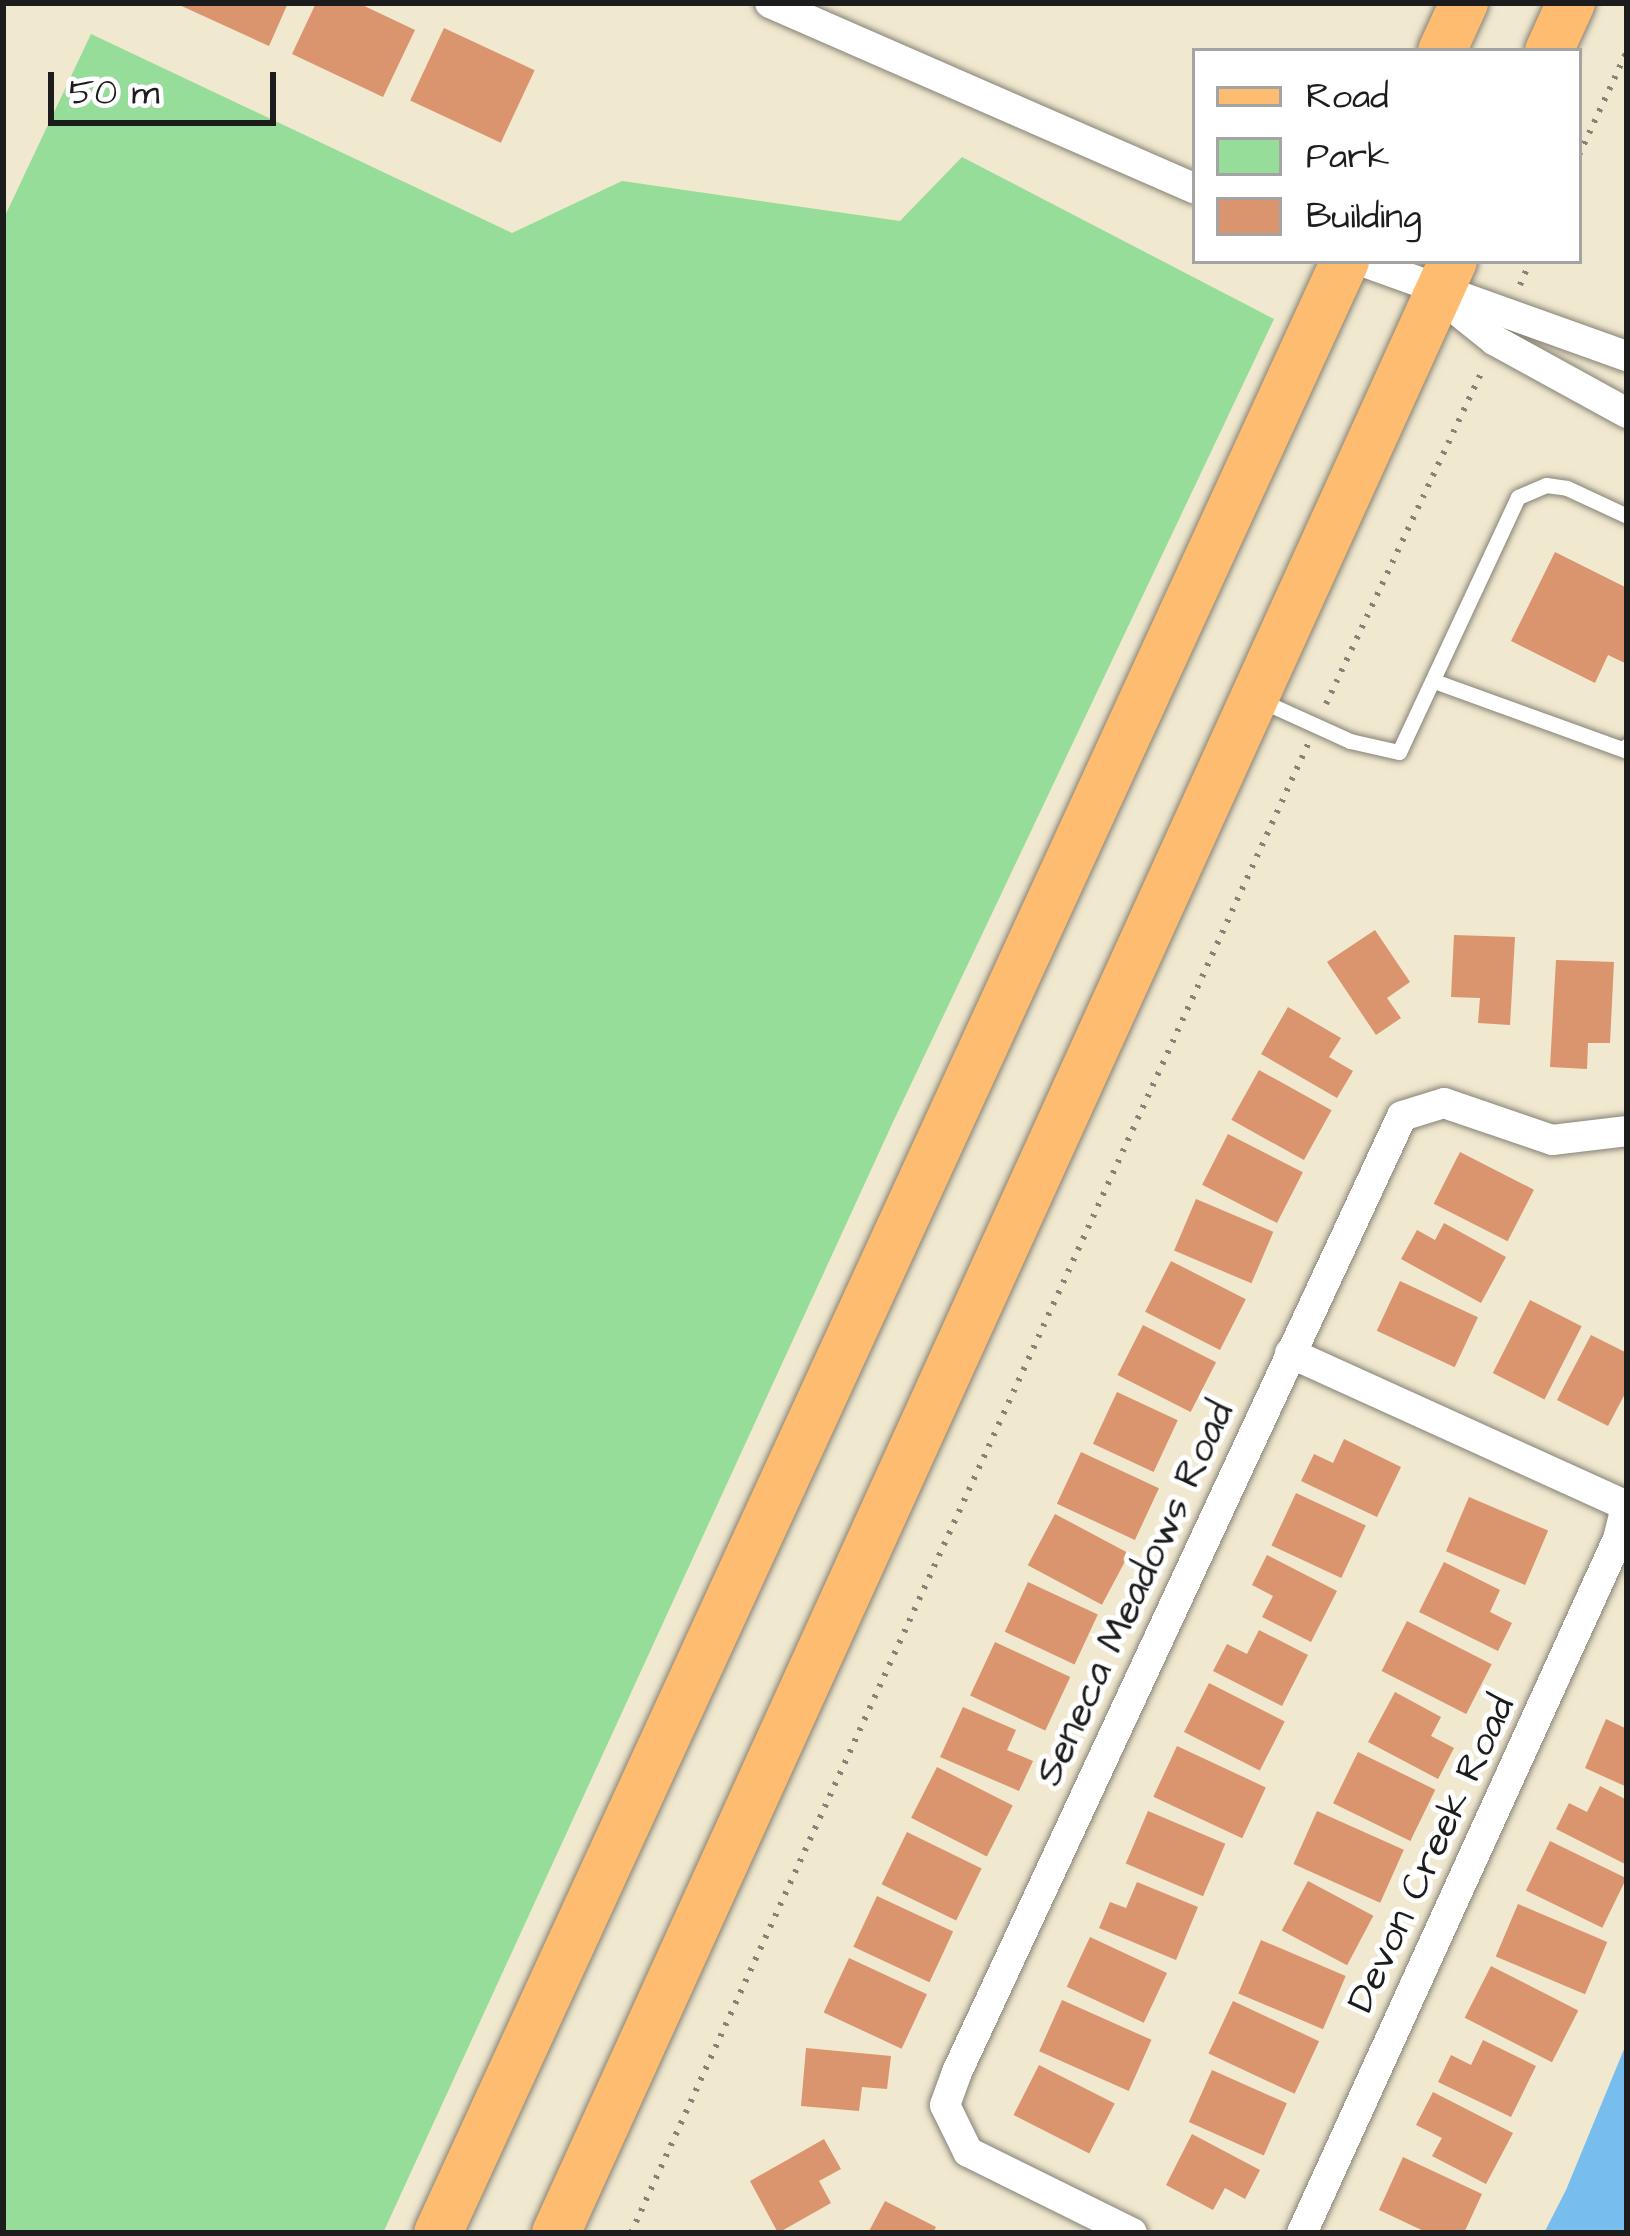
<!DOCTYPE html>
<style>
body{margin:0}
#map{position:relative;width:1630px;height:2236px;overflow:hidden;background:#f0e8cf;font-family:"Architects Daughter",sans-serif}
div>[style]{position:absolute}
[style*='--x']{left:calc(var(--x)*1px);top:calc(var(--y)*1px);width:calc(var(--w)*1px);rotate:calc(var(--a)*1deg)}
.green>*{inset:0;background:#95dd98}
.water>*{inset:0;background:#77beef}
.building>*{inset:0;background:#da946e;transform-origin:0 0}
.path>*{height:6px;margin-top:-3px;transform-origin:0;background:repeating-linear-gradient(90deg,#868276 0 3px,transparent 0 12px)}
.roads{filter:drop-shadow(0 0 3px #868276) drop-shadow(0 0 3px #868276)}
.lane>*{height:15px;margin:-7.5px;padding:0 7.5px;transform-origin:7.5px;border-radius:7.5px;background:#fff}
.street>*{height:30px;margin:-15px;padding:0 15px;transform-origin:15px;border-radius:15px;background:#fff}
.primary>*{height:48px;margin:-24px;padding:0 24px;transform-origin:24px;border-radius:24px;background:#fdbc70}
span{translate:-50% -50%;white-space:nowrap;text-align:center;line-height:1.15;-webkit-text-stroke:10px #fff;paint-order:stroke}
.street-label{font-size:39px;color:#1c1c1c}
.frame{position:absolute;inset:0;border:6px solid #1c1c1c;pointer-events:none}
.legend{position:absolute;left:1192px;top:48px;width:390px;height:216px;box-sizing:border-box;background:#fff;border:3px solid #a4a4a4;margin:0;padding:15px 21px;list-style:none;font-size:36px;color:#1c1c1c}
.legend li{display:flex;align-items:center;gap:24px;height:60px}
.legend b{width:60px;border:3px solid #a4a4a4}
.scale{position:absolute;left:48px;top:72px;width:228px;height:54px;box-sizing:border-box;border:6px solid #1c1c1c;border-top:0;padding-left:15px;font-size:36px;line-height:42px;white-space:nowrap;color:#1c1c1c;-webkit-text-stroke:9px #fff;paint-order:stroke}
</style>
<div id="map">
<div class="green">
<div style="clip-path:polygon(91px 34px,512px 233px,622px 181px,900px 221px,962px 157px,1274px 319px,893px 1122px,383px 2233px,3px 2233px,3px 220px)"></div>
</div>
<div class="water">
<div style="clip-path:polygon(1627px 2042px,1627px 2233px,1544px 2233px,1566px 2190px)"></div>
</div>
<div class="building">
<div style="clip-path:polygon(175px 3px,288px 3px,269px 46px)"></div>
<div style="clip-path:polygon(316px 3px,358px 3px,415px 30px,383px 97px,292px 54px)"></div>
<div style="left:444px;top:28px;width:100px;height:80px;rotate:25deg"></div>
<div style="clip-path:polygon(1555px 552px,1627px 588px,1627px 664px,1608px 655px,1595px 683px,1511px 641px)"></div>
<div style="clip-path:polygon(1375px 930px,1410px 982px,1387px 998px,1401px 1018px,1376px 1035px,1327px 962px)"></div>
<div style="clip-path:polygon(1454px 935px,1515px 937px,1510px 1025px,1478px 1023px,1480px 998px,1451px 997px)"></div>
<div style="clip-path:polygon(1556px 960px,1614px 962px,1610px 1043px,1588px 1043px,1587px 1069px,1550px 1067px)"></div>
<div style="clip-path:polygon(1288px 1007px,1341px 1038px,1329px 1057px,1353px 1071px,1337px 1098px,1261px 1054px)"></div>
<div style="left:1259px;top:1070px;width:83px;height:57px;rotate:29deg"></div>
<div style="left:1228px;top:1134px;width:84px;height:57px;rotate:27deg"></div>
<div style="left:1460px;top:1152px;width:83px;height:58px;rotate:27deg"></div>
<div style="left:1196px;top:1199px;width:84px;height:56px;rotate:23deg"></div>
<div style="clip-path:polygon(1444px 1223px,1506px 1257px,1481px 1303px,1401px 1259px,1417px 1230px,1435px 1240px)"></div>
<div style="left:1171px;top:1261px;width:84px;height:57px;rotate:27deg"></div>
<div style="left:1400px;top:1281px;width:86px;height:55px;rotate:25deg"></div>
<div style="left:1530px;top:1300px;width:58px;height:82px;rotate:27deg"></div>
<div style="left:1143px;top:1325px;width:82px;height:56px;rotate:27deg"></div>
<div style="clip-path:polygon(1591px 1335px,1627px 1353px,1627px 1390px,1608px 1426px,1557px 1400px)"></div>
<div style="left:1117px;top:1392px;width:67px;height:57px;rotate:25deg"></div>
<div style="clip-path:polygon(1344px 1439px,1401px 1467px,1377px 1517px,1301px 1481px,1314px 1454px,1333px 1463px)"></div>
<div style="left:1081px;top:1452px;width:86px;height:57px;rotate:25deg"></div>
<div style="left:1296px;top:1493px;width:77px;height:58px;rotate:25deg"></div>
<div style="left:1469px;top:1497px;width:86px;height:59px;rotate:23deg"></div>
<div style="left:1055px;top:1514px;width:84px;height:58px;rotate:28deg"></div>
<div style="clip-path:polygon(1267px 1555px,1337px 1591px,1311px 1642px,1262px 1617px,1273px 1596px,1252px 1585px)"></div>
<div style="clip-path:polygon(1444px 1562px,1500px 1590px,1490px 1612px,1512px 1623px,1498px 1651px,1419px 1612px)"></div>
<div style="left:1028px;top:1582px;width:77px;height:55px;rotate:25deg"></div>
<div style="left:1407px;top:1621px;width:95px;height:56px;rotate:27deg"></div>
<div style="clip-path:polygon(1259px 1630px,1308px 1655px,1282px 1706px,1213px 1671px,1227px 1644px,1247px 1654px)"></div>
<div style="left:995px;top:1642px;width:83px;height:59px;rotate:25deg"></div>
<div style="left:1209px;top:1683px;width:85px;height:55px;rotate:27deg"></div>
<div style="clip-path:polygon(1395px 1692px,1441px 1717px,1431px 1736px,1454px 1748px,1438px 1779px,1368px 1742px)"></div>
<div style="clip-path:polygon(963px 1707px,1016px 1730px,1007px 1750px,1033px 1761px,1019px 1791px,940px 1757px)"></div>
<div style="clip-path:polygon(1606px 1719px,1627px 1729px,1627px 1787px,1585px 1768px)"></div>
<div style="left:1177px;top:1746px;width:98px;height:56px;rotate:25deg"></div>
<div style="left:1358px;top:1752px;width:86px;height:57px;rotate:26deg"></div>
<div style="left:937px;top:1767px;width:85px;height:57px;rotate:27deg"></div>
<div style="clip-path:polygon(1600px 1786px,1627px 1800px,1627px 1865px,1556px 1829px,1569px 1803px,1587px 1812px)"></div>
<div style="left:1148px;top:1811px;width:84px;height:57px;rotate:23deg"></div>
<div style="left:1317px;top:1811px;width:95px;height:58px;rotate:24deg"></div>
<div style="left:907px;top:1832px;width:83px;height:58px;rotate:26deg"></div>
<div style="left:1550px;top:1841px;width:85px;height:55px;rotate:26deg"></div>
<div style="left:1308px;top:1881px;width:74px;height:56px;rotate:28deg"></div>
<div style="clip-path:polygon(1137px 1882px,1198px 1907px,1176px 1960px,1099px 1928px,1110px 1902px,1126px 1908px)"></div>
<div style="left:877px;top:1896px;width:84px;height:56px;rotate:25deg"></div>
<div style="left:1518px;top:1904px;width:97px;height:57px;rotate:23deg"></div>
<div style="left:1090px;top:1937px;width:85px;height:55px;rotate:25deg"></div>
<div style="left:1261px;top:1940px;width:92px;height:58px;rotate:23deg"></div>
<div style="left:849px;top:1958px;width:86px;height:60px;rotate:25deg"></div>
<div style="left:1491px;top:1966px;width:98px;height:58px;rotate:27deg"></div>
<div style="left:1062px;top:2000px;width:98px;height:56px;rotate:24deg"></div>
<div style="left:1233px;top:2001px;width:95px;height:58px;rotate:25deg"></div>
<div style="clip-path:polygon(1483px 2040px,1536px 2066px,1511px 2117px,1438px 2082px,1451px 2055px,1471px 2065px)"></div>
<div style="clip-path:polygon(806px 2048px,891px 2056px,887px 2089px,862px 2087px,859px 2111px,801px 2106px)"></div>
<div style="left:1039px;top:2065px;width:85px;height:56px;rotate:27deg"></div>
<div style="left:1212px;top:2070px;width:82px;height:57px;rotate:24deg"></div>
<div style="clip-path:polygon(1433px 2092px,1513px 2133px,1486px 2184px,1432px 2156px,1442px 2138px,1416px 2125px)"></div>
<div style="clip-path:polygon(1192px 2134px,1260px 2170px,1245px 2199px,1225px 2188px,1213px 2210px,1166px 2185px)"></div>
<div style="clip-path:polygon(824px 2139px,841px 2169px,819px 2181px,831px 2203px,778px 2233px,750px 2181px)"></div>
<div style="clip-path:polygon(1403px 2157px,1482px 2194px,1464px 2233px,1428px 2233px,1379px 2210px)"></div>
<div style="clip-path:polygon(885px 2201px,936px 2227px,933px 2233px,868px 2233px)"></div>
</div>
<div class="path">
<div style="--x:1579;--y:155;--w:115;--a:-65.2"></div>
<div style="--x:1520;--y:285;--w:26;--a:-67"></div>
<div style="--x:1326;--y:704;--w:370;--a:-64.9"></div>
<div style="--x:631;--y:2233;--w:1636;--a:-65.55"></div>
</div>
<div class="roads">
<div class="lane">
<div style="--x:1434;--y:681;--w:203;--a:19.9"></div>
<div style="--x:1625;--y:750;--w:5;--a:-68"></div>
<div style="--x:1262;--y:701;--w:97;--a:24.4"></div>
<div style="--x:1350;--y:741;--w:50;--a:12.7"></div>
<div style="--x:1399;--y:752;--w:281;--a:-65"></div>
<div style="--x:1518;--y:497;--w:30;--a:-23"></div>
<div style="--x:1546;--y:485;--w:21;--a:8"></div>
<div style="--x:1567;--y:488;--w:66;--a:25"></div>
</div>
<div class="street">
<div style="--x:770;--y:3;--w:464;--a:23.6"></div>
<div style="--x:1361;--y:261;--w:282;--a:19.7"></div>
<div style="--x:1442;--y:298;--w:67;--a:38.9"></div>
<div style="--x:1494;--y:340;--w:152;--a:28.8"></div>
<div style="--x:1290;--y:1353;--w:370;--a:24.4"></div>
<div style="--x:1132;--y:2233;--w:183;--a:-153.7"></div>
<div style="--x:968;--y:2152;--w:52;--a:-116.1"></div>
<div style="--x:945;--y:2105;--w:35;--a:-70"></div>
<div style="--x:957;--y:2072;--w:1054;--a:-65.04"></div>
<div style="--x:1402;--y:1116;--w:44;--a:-17.2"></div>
<div style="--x:1444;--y:1103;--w:114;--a:18.9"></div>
<div style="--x:1552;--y:1140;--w:76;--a:-6.8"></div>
<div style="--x:1302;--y:2233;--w:763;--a:-65.52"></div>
<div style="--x:1618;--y:1539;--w:34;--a:-76"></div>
</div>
<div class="primary">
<div style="--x:1442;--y:51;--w:53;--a:-65.4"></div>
<div style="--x:1549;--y:51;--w:53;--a:-65.4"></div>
<div style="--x:438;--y:2233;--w:2171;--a:-65.3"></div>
<div style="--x:556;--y:2233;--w:2166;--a:-65.54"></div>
</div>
</div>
<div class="street-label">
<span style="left:1136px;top:1594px;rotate:-65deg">Seneca Meadows Road</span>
<span style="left:1432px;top:1854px;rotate:-65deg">Devon Creek Road</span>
</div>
<div class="frame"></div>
<ul class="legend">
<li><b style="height:15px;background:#fdbc70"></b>Road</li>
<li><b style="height:33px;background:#95dd98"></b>Park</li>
<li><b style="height:33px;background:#da946e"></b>Building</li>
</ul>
<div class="scale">50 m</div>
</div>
